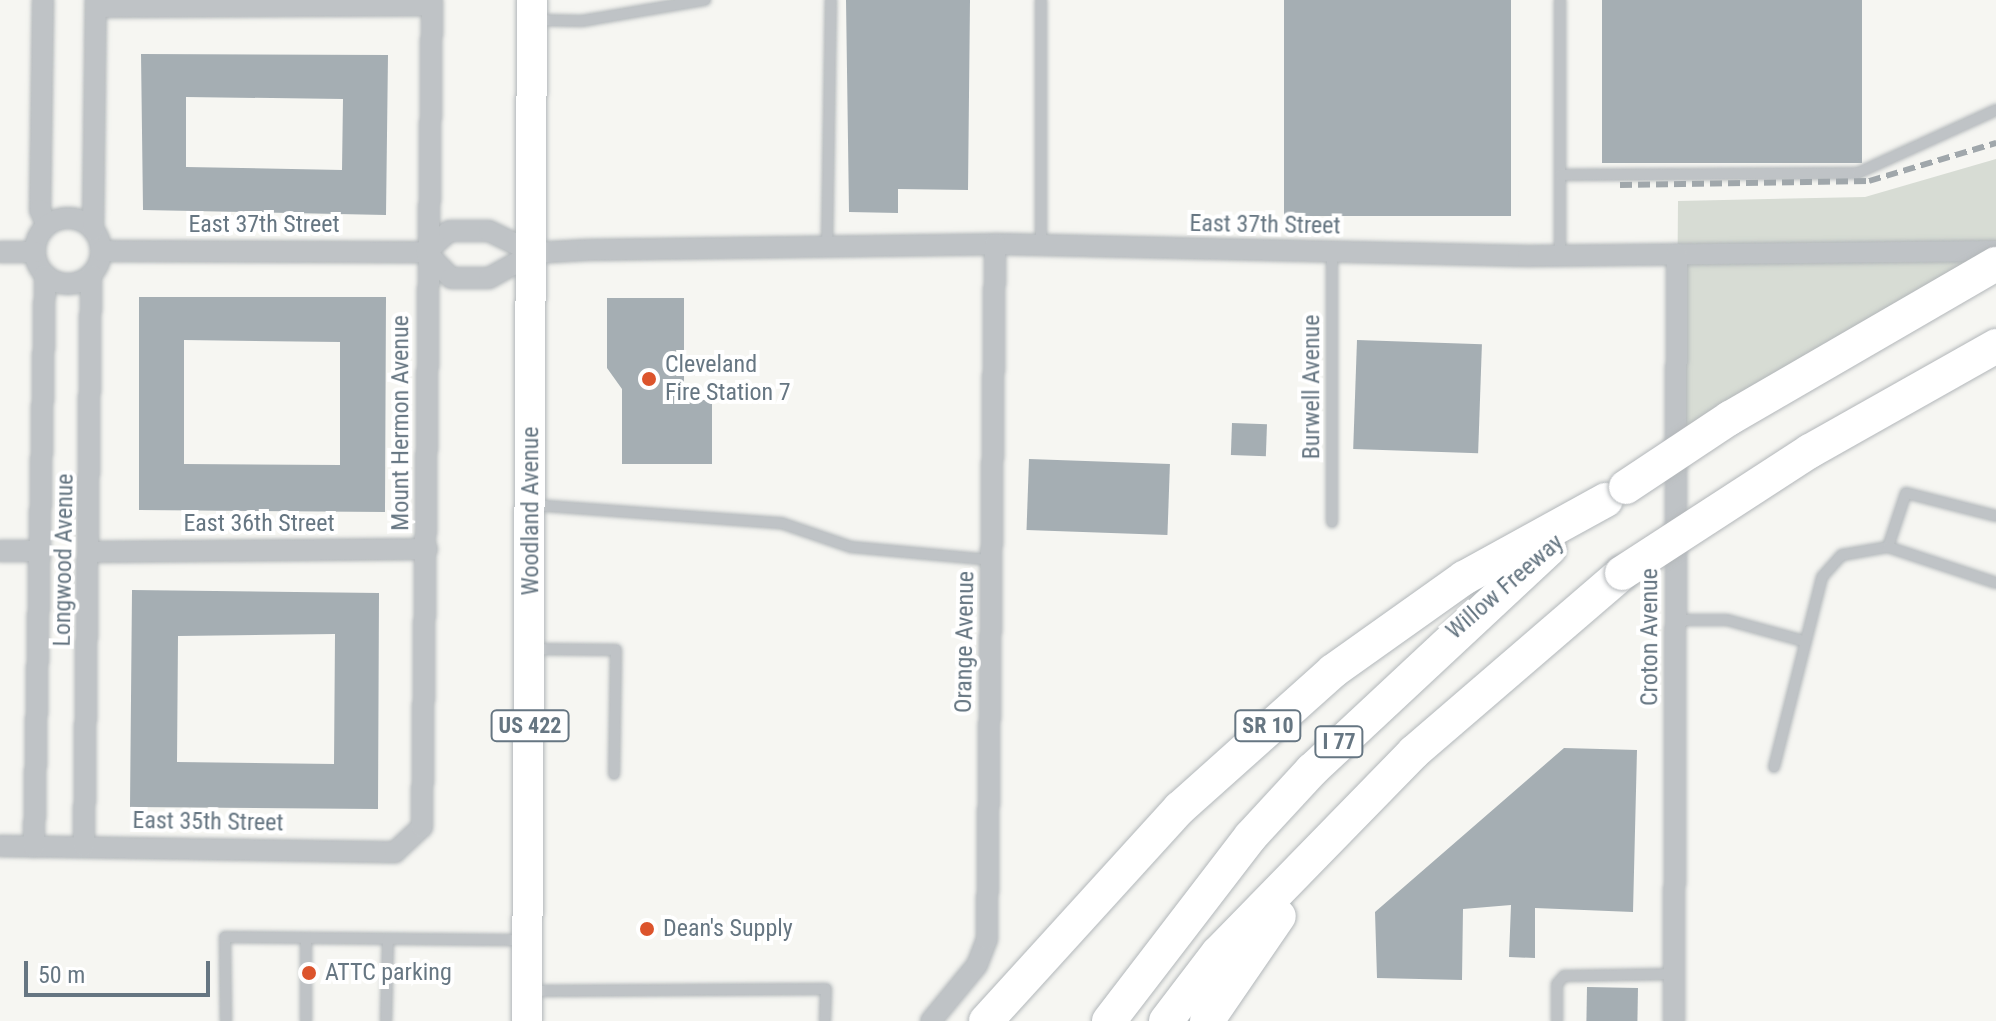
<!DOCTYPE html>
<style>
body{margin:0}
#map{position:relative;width:1996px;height:1021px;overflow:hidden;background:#f6f6f2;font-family:"Roboto Condensed",sans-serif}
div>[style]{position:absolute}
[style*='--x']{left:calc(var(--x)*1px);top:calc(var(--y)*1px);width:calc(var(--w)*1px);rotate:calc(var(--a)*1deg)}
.green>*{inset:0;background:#d7dcd4}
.building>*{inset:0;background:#a5aeb3;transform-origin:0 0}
.roads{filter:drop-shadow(0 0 2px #b2b7ba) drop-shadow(0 0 2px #b2b7ba)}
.service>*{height:10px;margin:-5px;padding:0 5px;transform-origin:5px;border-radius:5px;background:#bfc3c6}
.minor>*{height:20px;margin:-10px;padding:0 10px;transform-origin:10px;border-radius:10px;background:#bfc3c6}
.minor>.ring{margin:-10px;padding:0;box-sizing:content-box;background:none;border:20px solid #bfc3c6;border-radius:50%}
.primary>*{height:30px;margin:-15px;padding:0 15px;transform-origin:15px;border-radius:15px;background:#fff}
.motorway>*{height:34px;margin:-17px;padding:0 17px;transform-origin:17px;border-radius:17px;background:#fff}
.rail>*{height:6px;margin-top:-3px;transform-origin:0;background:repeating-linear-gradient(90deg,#a0a7ab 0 12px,transparent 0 18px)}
.bridges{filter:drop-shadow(0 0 2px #b2b6b9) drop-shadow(0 0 2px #b2b6b9)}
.motorway-bridge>*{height:34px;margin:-17px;padding:0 17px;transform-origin:17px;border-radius:17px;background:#fff}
.dots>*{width:22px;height:22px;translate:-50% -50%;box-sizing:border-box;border:4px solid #fff;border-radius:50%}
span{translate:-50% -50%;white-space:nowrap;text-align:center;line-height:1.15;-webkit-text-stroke:8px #fff;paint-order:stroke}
.shield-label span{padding:2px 6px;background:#fff;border:2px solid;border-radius:6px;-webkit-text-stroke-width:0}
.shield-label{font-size:22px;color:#667682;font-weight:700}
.street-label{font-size:24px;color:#667682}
.poi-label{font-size:24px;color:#667682}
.left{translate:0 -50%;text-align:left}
.scale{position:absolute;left:24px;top:961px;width:186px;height:36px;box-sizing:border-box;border:4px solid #667682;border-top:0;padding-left:10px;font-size:24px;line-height:28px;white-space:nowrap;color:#667682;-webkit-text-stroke:6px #fff;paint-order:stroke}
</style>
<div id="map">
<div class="green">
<div style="clip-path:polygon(1996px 159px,1996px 264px,1676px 449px,1678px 201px,1865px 197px)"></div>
</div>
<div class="building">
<div style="clip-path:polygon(846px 0,970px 0,968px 190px,898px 189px,898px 213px,849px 212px)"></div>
<div style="left:1284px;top:0;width:227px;height:216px"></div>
<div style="left:1602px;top:0;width:260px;height:163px"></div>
<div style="clip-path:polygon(evenodd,141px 54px,388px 55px,386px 215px,143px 210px,141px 54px,186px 97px,343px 99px,342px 170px,186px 167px,186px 97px)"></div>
<div style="clip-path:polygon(evenodd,139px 297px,386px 297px,385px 512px,139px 510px,139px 297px,184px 340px,340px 342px,340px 465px,184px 464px,184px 340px)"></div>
<div style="clip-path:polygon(607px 298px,684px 298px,684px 400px,712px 400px,712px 464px,622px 464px,622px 389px,607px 368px)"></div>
<div style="left:1357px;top:340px;width:125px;height:109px;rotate:2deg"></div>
<div style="left:1232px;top:423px;width:35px;height:32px;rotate:2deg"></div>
<div style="left:1029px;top:459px;width:141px;height:71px;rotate:2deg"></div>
<div style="clip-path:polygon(evenodd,132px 590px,379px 593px,378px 809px,130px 807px,132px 590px,335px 634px,334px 764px,177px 762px,178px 636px,335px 634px)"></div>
<div style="clip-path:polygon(1564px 748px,1637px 750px,1633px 912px,1535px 908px,1535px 958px,1509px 957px,1511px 905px,1463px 909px,1462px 980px,1377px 978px,1375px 912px)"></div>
<div style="left:1587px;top:987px;width:51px;height:34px;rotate:1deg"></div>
</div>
<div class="roads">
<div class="service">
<div style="--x:1560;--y:0;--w:256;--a:90"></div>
<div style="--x:535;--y:20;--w:47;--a:1.2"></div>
<div style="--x:582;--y:21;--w:125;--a:-9.7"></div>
<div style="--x:1560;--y:175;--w:298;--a:-0.4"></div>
<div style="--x:1858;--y:173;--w:152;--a:-24.5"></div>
<div style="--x:1041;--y:245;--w:245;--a:-90"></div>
<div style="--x:827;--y:247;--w:247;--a:-89.1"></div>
<div style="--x:1332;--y:252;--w:270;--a:90"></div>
<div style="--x:533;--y:505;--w:249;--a:4.2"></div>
<div style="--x:781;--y:523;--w:74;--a:18.9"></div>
<div style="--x:851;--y:547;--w:142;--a:5.3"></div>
<div style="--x:1888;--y:547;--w:57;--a:-71.6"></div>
<div style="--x:1906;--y:493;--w:93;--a:14.3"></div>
<div style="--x:1676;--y:620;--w:51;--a:0"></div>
<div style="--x:1727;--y:620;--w:80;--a:15.3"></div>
<div style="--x:532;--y:649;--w:84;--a:0.7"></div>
<div style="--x:616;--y:650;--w:124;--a:90.9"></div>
<div style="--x:1774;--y:767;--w:196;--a:-75.8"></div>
<div style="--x:1822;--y:577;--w:30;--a:-48"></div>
<div style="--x:1842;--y:555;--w:47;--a:-9.9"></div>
<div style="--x:1888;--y:547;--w:114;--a:18.4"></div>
<div style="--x:529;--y:991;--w:297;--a:-0.4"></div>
<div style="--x:826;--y:989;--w:32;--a:92"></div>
<div style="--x:226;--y:1021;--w:84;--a:-90.7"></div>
<div style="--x:225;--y:937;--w:301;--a:0.6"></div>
<div style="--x:306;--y:1021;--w:83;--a:-90"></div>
<div style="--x:386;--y:1021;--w:82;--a:-88.6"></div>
<div style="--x:1557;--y:1021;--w:37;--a:-90"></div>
<div style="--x:1557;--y:984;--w:11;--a:-49"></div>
<div style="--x:1564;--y:976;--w:111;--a:-1"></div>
</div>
<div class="minor">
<div style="--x:43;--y:0;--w:210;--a:90.8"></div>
<div style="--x:40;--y:210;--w:17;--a:66"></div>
<div style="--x:96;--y:7;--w:336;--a:-0.3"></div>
<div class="ring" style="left:35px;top:218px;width:46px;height:46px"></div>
<div style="--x:93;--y:230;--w:230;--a:-89.3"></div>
<div style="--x:101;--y:251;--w:325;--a:0.2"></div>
<div style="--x:0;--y:252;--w:35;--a:0"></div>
<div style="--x:426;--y:252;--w:36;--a:46"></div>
<div style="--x:451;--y:278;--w:38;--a:0"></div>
<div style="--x:489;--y:278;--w:51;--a:-29.1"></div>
<div style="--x:534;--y:253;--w:53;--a:-3.2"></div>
<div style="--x:587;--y:250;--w:408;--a:-0.8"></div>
<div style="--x:995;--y:244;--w:533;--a:1.29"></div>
<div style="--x:1528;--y:256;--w:468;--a:-0.6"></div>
<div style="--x:426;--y:252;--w:31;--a:-42"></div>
<div style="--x:449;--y:231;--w:40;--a:0"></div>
<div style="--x:489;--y:231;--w:50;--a:26.1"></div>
<div style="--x:0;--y:551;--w:39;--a:0"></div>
<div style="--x:91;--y:552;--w:336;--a:-0.5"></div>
<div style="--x:0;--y:846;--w:395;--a:0.9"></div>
<div style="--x:395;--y:852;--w:37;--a:-43"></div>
<div style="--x:422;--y:827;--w:827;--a:-89.31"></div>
<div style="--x:84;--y:846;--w:571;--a:-89.3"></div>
<div style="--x:34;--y:847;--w:572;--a:-88.9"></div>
<div style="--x:931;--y:1021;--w:72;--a:-50.6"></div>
<div style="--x:977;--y:965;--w:28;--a:-69"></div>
<div style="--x:987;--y:939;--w:695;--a:-89.34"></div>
<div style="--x:1674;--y:1021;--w:767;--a:-89.78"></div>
</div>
<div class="primary">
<div style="--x:527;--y:1021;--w:1021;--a:-89.72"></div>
</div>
<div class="motorway">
<div style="--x:986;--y:1021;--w:288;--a:-47.7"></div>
<div style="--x:1180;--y:808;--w:205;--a:-41.8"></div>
<div style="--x:1333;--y:671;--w:161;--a:-35.4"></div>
<div style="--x:1464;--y:578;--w:162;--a:-28.8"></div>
<div style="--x:1109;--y:1021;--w:233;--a:-52.5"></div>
<div style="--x:1251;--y:836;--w:90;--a:-47.3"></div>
<div style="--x:1312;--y:770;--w:324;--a:-43"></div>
<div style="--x:1166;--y:1021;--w:86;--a:-52.6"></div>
<div style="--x:1218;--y:953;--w:281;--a:-45.7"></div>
<div style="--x:1414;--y:752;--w:274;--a:-40.7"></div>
<div style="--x:1207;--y:1021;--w:127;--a:-55.6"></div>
</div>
</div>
<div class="rail">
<div style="--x:1620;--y:185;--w:249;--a:-0.9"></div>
<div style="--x:1869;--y:181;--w:133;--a:-16.7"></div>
</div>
<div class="bridges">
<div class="motorway-bridge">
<div style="--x:1626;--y:487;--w:125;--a:-33.6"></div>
<div style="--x:1730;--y:418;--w:307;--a:-30.1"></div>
<div style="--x:1622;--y:573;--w:224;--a:-33"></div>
<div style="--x:1810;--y:451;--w:214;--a:-29.4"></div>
</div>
</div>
<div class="dots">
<div style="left:649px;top:379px;background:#dc542c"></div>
<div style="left:647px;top:929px;background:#dc542c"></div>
<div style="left:309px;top:973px;background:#dc542c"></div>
</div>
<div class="shield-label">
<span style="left:530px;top:726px">US 422</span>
<span style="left:1268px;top:726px">SR 10</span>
<span style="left:1339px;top:742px">I 77</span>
</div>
<div class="street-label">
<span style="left:264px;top:225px">East 37th Street</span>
<span style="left:1265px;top:225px;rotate:1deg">East 37th Street</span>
<span style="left:1312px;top:387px;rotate:-90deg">Burwell Avenue</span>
<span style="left:401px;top:423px;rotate:-90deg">Mount Hermon Avenue</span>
<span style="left:531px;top:511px;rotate:-90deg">Woodland Avenue</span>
<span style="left:259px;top:524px">East 36th Street</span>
<span style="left:64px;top:560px;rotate:-89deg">Longwood Avenue</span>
<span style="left:1505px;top:587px;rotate:-41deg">Willow Freeway</span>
<span style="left:1650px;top:637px;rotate:-90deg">Croton Avenue</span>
<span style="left:965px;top:642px;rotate:-89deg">Orange Avenue</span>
<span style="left:208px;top:822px;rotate:1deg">East 35th Street</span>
</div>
<div class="poi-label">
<span class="left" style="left:665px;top:379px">Cleveland<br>Fire Station 7</span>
<span class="left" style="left:663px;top:929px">Dean's Supply</span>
<span class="left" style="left:325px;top:973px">ATTC parking</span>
</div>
<div class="scale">50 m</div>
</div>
